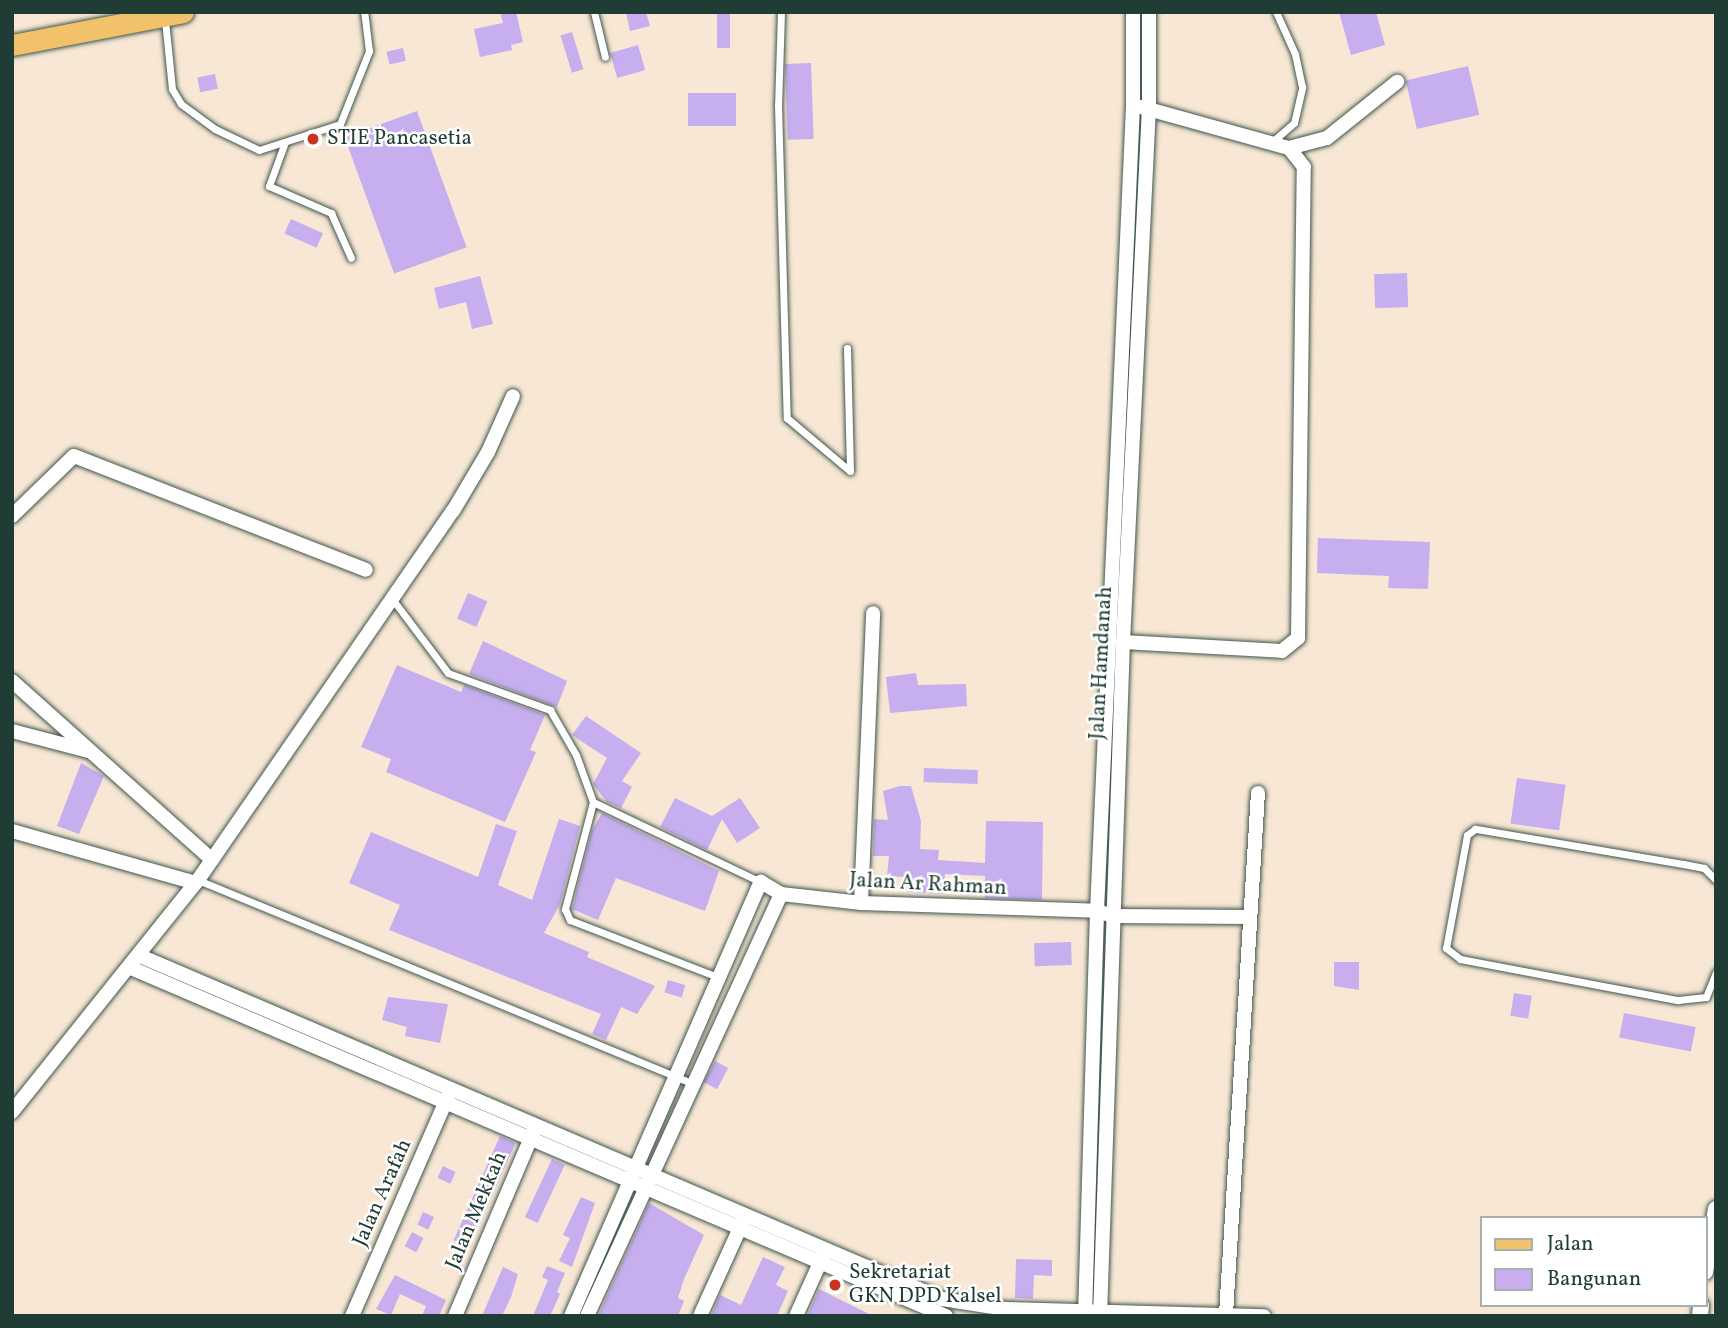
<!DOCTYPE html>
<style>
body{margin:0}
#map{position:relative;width:1728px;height:1328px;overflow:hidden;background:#f7e7d4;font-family:Vollkorn,serif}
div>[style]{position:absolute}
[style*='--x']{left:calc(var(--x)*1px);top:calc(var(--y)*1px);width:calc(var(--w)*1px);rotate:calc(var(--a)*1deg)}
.building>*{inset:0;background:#c6aeef;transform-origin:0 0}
.roads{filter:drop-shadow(0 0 2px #3f564c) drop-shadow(0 0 2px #3f564c)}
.service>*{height:7px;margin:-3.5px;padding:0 3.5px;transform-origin:3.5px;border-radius:3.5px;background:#fff}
.minor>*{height:14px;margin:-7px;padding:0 7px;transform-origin:7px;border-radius:7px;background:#fff}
.tertiary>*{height:16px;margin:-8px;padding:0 8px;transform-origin:8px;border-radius:8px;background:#fff}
.primary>*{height:21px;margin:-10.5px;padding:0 10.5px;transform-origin:10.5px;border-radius:10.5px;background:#f2c26a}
.dots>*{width:19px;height:19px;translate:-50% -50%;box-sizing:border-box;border:4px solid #fff;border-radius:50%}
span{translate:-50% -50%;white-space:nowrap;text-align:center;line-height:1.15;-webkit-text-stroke:5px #fff;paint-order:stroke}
.poi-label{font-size:21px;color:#1f3d34}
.left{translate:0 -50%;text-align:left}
.street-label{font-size:21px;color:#1f3d34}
.frame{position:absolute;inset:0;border:14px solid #1f3d34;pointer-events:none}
.legend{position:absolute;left:1480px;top:1216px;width:228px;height:91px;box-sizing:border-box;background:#fff;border:2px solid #a5b1ae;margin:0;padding:9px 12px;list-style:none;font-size:21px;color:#1f3d34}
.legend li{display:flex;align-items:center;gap:14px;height:35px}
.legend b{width:35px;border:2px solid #a5b1ae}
</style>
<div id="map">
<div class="building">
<div style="clip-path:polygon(500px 12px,516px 12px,523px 42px,511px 45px,512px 50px,480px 57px,474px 29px,503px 23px)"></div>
<div style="clip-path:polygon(626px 12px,646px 12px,650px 26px,630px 31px)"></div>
<div style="left:717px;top:12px;width:13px;height:36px"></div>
<div style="clip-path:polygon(1339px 12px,1376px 12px,1385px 45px,1351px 55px)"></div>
<div style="left:572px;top:32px;width:39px;height:12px;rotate:73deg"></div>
<div style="left:638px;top:45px;width:26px;height:29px;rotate:74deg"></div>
<div style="left:403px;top:48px;width:13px;height:17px;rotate:77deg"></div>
<div style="left:811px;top:63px;width:76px;height:26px;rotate:88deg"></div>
<div style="left:1468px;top:66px;width:50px;height:64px;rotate:77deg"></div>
<div style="left:215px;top:74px;width:15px;height:18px;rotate:79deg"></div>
<div style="left:736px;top:93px;width:33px;height:48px;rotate:90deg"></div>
<div style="left:417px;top:111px;width:145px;height:77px;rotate:70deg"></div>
<div style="left:291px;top:219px;width:35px;height:16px;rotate:24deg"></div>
<div style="left:1407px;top:273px;width:34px;height:33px;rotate:88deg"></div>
<div style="clip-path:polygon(480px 276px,493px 324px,472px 329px,466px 302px,439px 309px,434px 288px)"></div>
<div style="clip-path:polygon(1318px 538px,1430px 542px,1428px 589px,1388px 588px,1389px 576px,1317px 573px)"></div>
<div style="left:468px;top:593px;width:21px;height:28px;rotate:23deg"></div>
<div style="clip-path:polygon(483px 641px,567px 681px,557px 707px,469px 674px)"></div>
<div style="clip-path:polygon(397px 665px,461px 692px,464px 685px,545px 715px,530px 750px,536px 752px,505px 822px,386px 772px,391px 759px,361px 747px)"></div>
<div style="clip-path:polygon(916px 673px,918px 685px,966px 684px,967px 706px,890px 713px,886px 677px)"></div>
<div style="clip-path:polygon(586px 716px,641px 753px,622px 781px,632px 787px,621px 808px,607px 802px,593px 784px,607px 758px,572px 735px)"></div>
<div style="clip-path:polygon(81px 763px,104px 776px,79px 834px,57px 826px)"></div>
<div style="left:924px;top:768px;width:54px;height:14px;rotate:2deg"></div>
<div style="left:1517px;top:778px;width:49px;height:46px;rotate:8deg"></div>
<div style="clip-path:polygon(900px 786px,911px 786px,921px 821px,920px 849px,939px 850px,938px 860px,985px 863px,986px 821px,1043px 822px,1042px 900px,985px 898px,985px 876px,945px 874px,943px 894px,906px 892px,906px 877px,887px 876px,889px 856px,873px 856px,874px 819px,888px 820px,883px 791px)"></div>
<div style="clip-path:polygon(675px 798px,712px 816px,740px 798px,760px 828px,737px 843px,722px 819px,707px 850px,660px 827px)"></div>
<div style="clip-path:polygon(602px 813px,719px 871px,705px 911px,616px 878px,598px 920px,572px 909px,592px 830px)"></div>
<div style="clip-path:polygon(559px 819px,580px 826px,560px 904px,544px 933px,589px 952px,587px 957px,655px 986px,637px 1014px,621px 1007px,606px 1040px,592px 1034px,601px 1014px,389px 930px,400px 905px,349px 883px,371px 832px,478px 877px,496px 824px,517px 831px,498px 885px,532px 900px)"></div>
<div style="left:1071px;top:942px;width:23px;height:37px;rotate:88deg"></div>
<div style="clip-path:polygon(1334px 962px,1359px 962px,1359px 990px,1334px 986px)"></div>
<div style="left:668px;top:980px;width:18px;height:13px;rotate:16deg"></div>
<div style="left:1514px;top:993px;width:18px;height:23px;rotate:9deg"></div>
<div style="clip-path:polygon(388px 997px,448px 1004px,440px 1043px,405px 1036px,407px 1027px,382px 1020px)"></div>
<div style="left:1624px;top:1013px;width:73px;height:25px;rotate:11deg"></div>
<div style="left:715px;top:1061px;width:15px;height:24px;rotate:28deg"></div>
<div style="left:500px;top:1136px;width:17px;height:114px;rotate:24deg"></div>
<div style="left:552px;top:1159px;width:14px;height:64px;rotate:25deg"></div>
<div style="left:443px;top:1166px;width:14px;height:13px;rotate:25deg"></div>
<div style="clip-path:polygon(581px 1197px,595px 1203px,572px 1267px,559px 1261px,570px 1238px,563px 1235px)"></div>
<div style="clip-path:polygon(649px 1203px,704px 1235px,684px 1279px,678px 1298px,684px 1301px,678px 1316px,598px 1316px)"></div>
<div style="left:423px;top:1212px;width:12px;height:14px;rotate:24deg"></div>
<div style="left:412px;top:1232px;width:13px;height:16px;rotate:27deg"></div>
<div style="clip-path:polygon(763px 1257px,785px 1267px,776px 1285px,788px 1291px,777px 1316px,711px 1316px,720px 1295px,741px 1305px)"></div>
<div style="clip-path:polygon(1016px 1259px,1052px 1260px,1052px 1276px,1034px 1275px,1033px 1299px,1015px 1298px)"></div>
<div style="clip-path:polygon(547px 1266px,565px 1273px,557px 1292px,560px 1294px,550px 1316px,533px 1316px,548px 1280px,542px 1277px)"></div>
<div style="clip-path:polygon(503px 1267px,518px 1274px,511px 1297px,502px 1316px,482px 1316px)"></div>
<div style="clip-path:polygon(395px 1275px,446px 1300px,439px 1316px,422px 1316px,426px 1306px,400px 1294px,391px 1315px,376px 1309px)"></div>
<div style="clip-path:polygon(819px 1289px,873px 1316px,807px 1316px)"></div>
</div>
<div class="roads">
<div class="service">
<div style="--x:594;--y:12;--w:46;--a:76.3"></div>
<div style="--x:781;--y:12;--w:93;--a:91.8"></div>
<div style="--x:778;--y:105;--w:313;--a:88.4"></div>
<div style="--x:787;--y:418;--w:82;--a:40.1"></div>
<div style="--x:850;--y:471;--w:123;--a:-91.4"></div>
<div style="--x:165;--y:20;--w:69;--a:84.2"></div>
<div style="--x:172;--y:89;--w:17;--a:59"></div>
<div style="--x:181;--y:104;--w:42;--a:36.3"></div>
<div style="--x:215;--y:129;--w:49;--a:25.5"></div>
<div style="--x:259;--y:150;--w:85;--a:-17.8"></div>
<div style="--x:340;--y:124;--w:79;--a:-68.3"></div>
<div style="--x:369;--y:51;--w:39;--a:-97"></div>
<div style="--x:285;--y:142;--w:47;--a:110"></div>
<div style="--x:269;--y:186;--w:68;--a:23.5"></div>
<div style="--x:331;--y:213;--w:49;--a:66"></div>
<div style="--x:1272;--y:142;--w:29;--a:-41"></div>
<div style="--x:1294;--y:123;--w:37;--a:-77"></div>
<div style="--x:1302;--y:87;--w:34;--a:-102"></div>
<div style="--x:1295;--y:54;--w:46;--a:-114.3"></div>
<div style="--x:393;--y:600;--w:91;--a:53"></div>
<div style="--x:448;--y:673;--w:109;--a:19.9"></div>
<div style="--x:550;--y:710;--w:52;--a:60"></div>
<div style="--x:576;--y:755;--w:50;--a:70.1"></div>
<div style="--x:593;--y:802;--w:186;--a:25.5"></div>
<div style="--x:593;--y:802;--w:111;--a:104.7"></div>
<div style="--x:565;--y:909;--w:12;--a:66"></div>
<div style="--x:570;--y:920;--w:159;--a:21.1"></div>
<div style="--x:198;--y:880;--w:536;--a:22.36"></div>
<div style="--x:1716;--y:880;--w:17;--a:-135"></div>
<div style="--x:1704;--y:868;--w:21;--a:-169"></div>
<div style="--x:1683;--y:864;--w:211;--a:-170.4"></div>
<div style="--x:1475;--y:829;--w:10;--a:143"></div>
<div style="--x:1467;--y:835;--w:115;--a:100.5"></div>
<div style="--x:1446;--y:948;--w:18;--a:38"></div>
<div style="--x:1460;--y:959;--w:222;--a:10.7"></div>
<div style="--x:1678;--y:1000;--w:28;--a:-6"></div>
<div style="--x:1706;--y:997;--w:27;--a:-68"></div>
</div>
<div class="minor">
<div style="--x:1141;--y:107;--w:154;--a:15.5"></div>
<div style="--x:1289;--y:148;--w:39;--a:-15"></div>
<div style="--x:1327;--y:138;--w:90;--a:-38.7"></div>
<div style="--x:12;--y:516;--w:86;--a:-44.1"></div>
<div style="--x:74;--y:456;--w:313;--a:21.3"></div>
<div style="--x:1123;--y:642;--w:159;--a:3.2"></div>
<div style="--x:1282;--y:651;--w:21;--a:-39"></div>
<div style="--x:1298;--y:638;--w:471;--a:-89.3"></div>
<div style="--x:1304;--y:167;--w:24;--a:-128"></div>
<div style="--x:12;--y:681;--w:268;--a:41.8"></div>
<div style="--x:12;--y:731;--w:80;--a:14.6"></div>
<div style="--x:12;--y:831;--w:191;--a:15.8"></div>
<div style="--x:861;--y:903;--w:290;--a:-87.6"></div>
<div style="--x:140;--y:956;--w:872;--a:23.16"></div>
<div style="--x:942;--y:1299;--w:65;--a:8.9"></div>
<div style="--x:1006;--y:1309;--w:258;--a:1.6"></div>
<div style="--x:131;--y:968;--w:886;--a:23.12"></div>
<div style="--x:12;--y:1112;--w:297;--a:-51.3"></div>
<div style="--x:198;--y:880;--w:449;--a:-55.4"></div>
<div style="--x:453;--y:511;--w:69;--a:-59.3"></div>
<div style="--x:488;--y:452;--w:61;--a:-65.9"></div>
<div style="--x:1226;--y:1314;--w:522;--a:-86.49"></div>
<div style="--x:352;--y:1316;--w:240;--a:-66.4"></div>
<div style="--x:455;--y:1316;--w:201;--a:-66.9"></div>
<div style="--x:571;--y:1316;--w:474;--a:-66.4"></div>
<div style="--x:761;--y:882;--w:23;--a:31"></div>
<div style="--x:781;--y:894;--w:81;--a:6.4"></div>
<div style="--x:861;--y:903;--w:236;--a:1.9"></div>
<div style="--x:1097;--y:911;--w:17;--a:17"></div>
<div style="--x:1113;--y:916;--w:137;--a:0.4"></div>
<div style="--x:587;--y:1316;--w:464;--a:-65.3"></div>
<div style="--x:700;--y:1316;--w:104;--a:-65.6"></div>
<div style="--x:796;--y:1316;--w:66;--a:-65.8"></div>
<div style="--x:1085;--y:1316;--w:405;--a:-88.3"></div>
<div style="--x:1097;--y:911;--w:805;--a:-87.44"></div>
<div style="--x:1133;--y:107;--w:95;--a:-90"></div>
<div style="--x:1100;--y:1316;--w:674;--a:-88.05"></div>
<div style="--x:1123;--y:642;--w:536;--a:-87.22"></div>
<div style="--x:1149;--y:107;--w:95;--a:-90"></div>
</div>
<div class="tertiary">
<div style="--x:1705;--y:1272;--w:64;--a:-80.1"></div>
<div style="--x:1700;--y:1316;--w:11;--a:-85"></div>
</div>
<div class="primary">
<div style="--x:12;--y:45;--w:174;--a:-10.9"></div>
</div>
</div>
<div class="dots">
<div style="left:313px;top:139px;background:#c8321e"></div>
<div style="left:835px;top:1285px;background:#c8321e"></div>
</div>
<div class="poi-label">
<span class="left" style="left:327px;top:139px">STIE Pancasetia</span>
<span class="left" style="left:849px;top:1285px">Sekretariat<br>GKN DPD Kalsel</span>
</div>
<div class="street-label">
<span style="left:1102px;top:663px;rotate:-87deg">Jalan Hamdanah</span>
<span style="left:928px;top:885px;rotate:3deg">Jalan Ar Rahman</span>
<span style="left:383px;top:1193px;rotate:-66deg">Jalan Arafah</span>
<span style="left:477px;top:1211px;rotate:-67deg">Jalan Mekkah</span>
</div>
<div class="frame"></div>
<ul class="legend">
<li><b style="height:9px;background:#f2c26a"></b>Jalan</li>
<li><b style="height:19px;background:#c6aeef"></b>Bangunan</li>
</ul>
</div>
